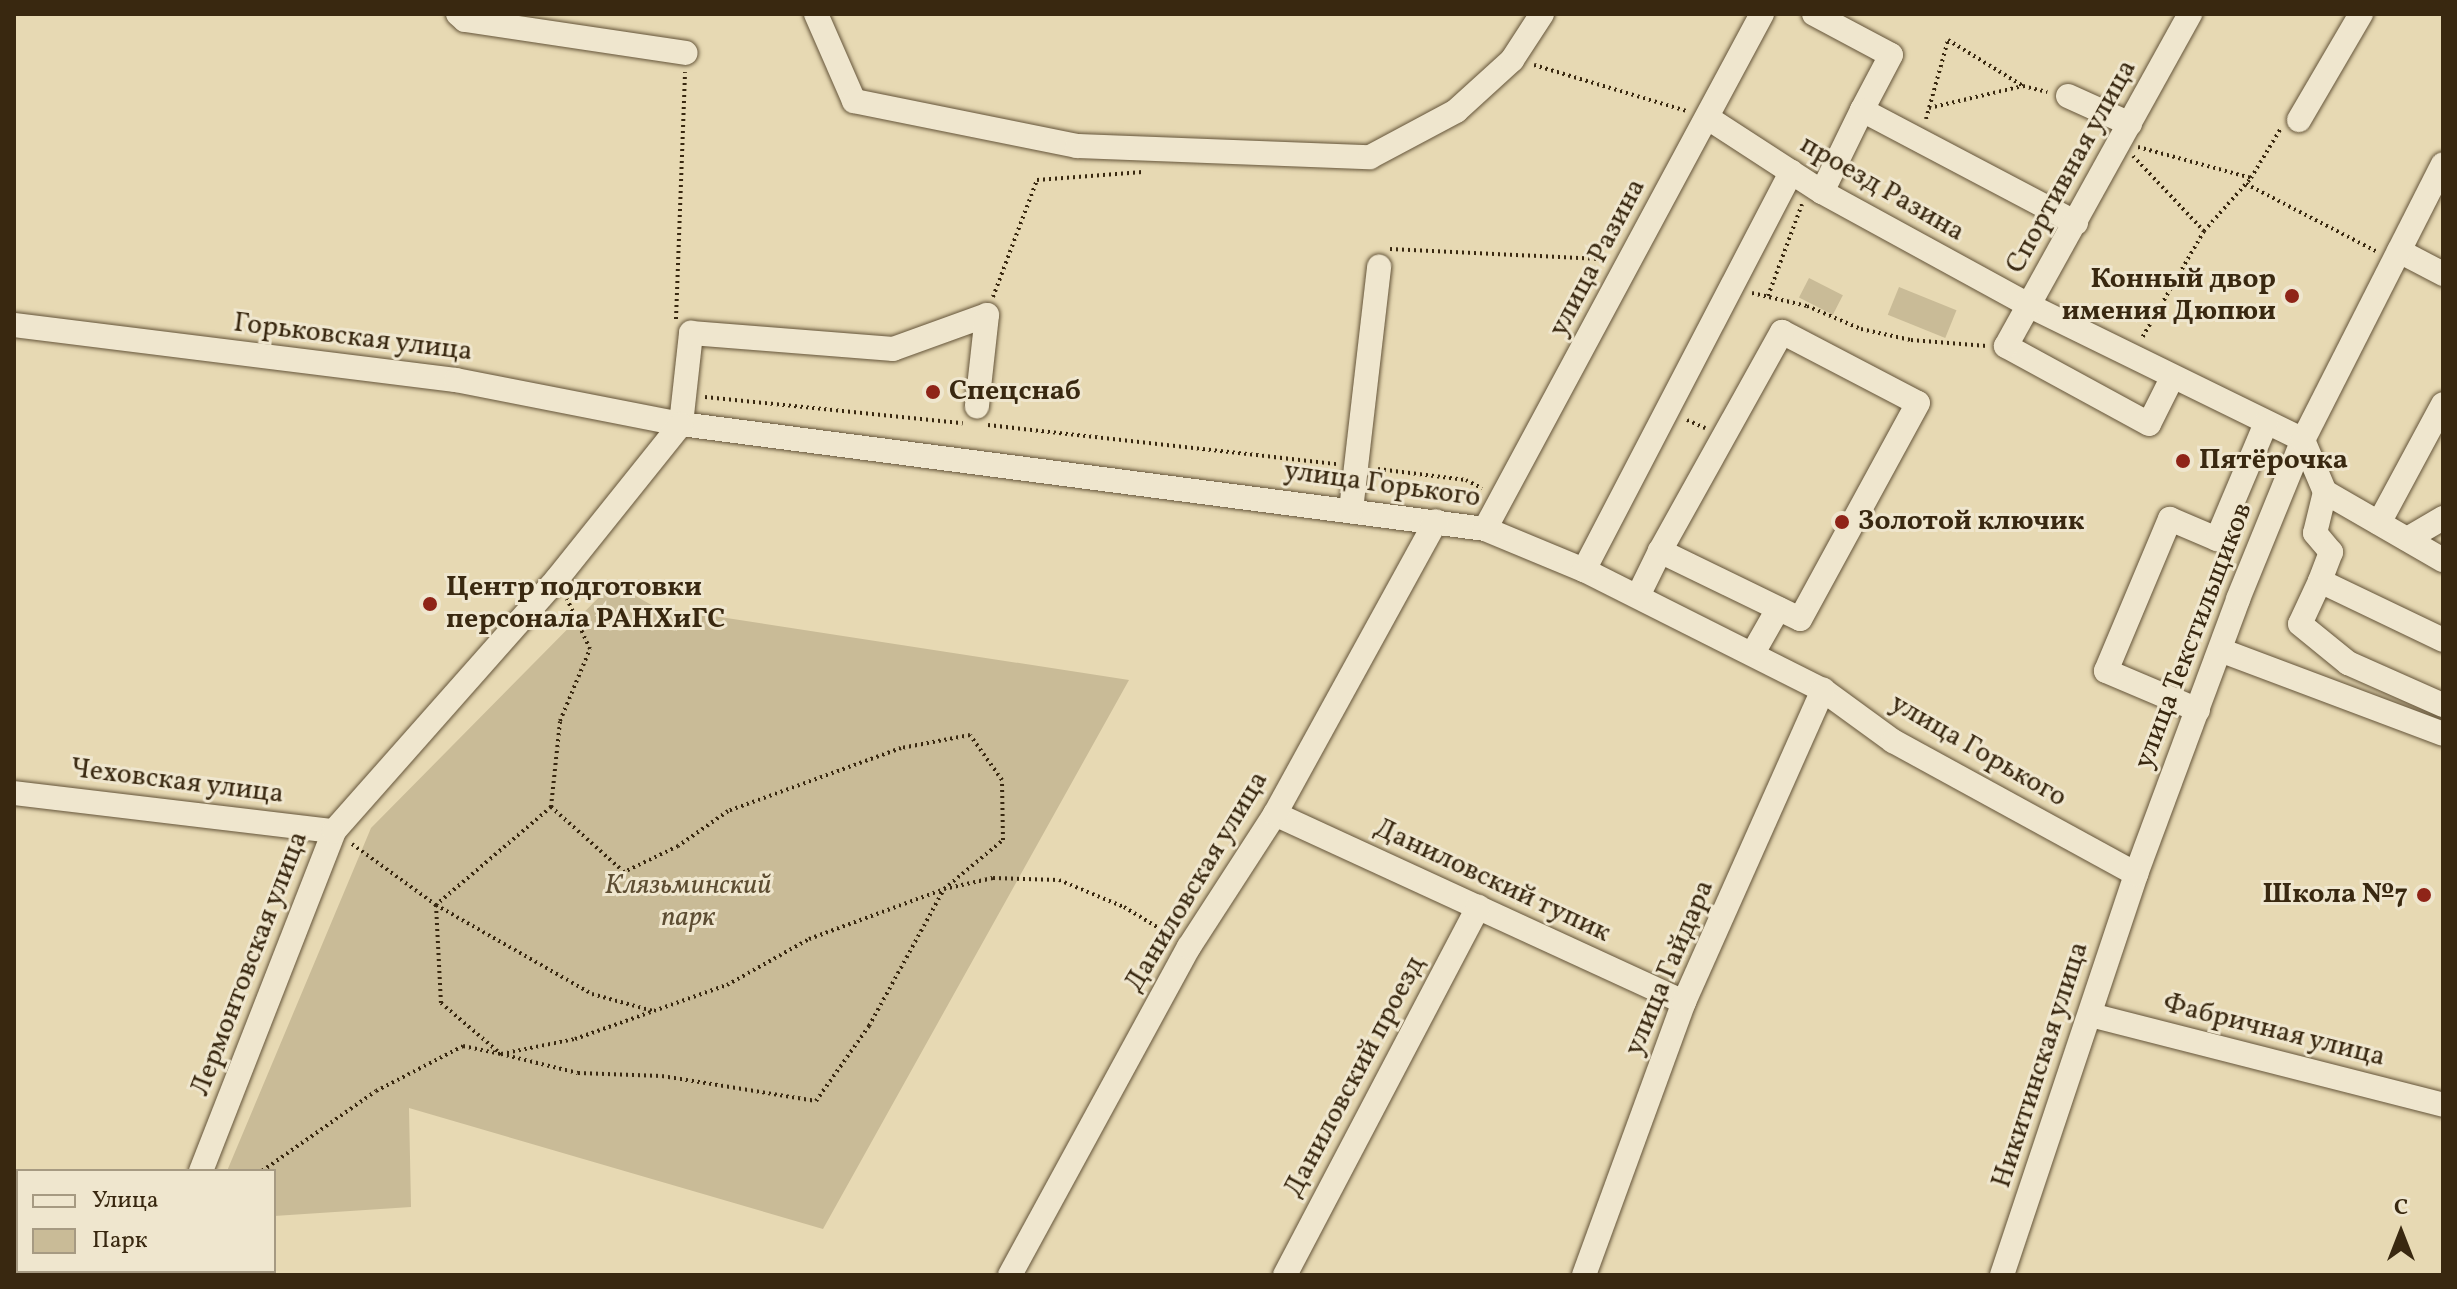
<!DOCTYPE html>
<meta charset="utf-8">
<style>
body{margin:0}
#map{position:relative;width:2457px;height:1289px;overflow:hidden;background:#e7d9b3;font-family:Vollkorn,serif}
div>[style]{position:absolute}
[style*='--x']{left:calc(var(--x)*1px);top:calc(var(--y)*1px);width:calc(var(--w)*1px);rotate:calc(var(--a)*1deg)}
.green>*{inset:0;background:#c9bb97;transform-origin:0 0}
.path>*{height:4px;margin-top:-2px;transform-origin:0;background:repeating-linear-gradient(90deg,#392810 0 2px,transparent 0 6px)}
.roads{filter:drop-shadow(0 0 2px #645439) drop-shadow(0 0 2px #645439)}
.minor>*{height:24px;margin:-12px;padding:0 12px;transform-origin:12px;border-radius:12px;background:#efe6ce}
.dots>*{width:22px;height:22px;translate:-50% -50%;box-sizing:border-box;border:4px solid #efe6ce;border-radius:50%}
span{translate:-50% -50%;white-space:nowrap;text-align:center;line-height:1.15;-webkit-text-stroke:6px #efe6ce;paint-order:stroke}
.street-label{font-size:28px;color:#392810}
.poi-label{font-size:28px;color:#392810;font-weight:700}
.right{translate:-100% -50%;text-align:right}
.left{translate:0 -50%;text-align:left}
.park-label{font-size:28px;color:#5d4d32;font-style:italic}
.frame{position:absolute;inset:0;border:16px solid #392810;pointer-events:none}
.legend{position:absolute;left:16px;top:1169px;width:260px;height:104px;box-sizing:border-box;background:#efe6ce;border:2px solid #a69a82;margin:0;padding:10px 14px;list-style:none;font-size:24px;color:#392810}
.legend li{display:flex;align-items:center;gap:16px;height:40px}
.legend b{width:40px;border:2px solid #a69a82}
.north{position:absolute;left:2361px;top:1193px;width:80px;height:80px;-webkit-text-stroke:6px #efe6ce;paint-order:stroke;rotate:0deg;font-size:22px;font-weight:700;line-height:32px;text-align:center;color:#392810}
.north::after{content:'';display:block;margin:auto;width:28px;height:36px;background:#392810;clip-path:polygon(50% 0,100% 100%,50% 72%,0 100%)}
</style>
<div id="map">
<div class="green">
<div style="left:1809px;top:278px;width:38px;height:22px;rotate:27deg"></div>
<div style="left:1899px;top:287px;width:62px;height:30px;rotate:22deg"></div>
<div style="clip-path:polygon(613px 583px,655px 607px,1129px 680px,823px 1229px,409px 1108px,411px 1207px,274px 1216px,274px 1171px,227px 1171px,371px 828px)"></div>
</div>
<div class="path">
<div style="--x:1534;--y:65;--w:159;--a:16.8"></div>
<div style="--x:1929;--y:108;--w:97;--a:-13.2"></div>
<div style="--x:1926;--y:119;--w:82;--a:-74.4"></div>
<div style="--x:1948;--y:40;--w:88;--a:31.5"></div>
<div style="--x:2023;--y:86;--w:25;--a:14"></div>
<div style="--x:2138;--y:147;--w:117;--a:15.3"></div>
<div style="--x:2133;--y:156;--w:103;--a:46.6"></div>
<div style="--x:2204;--y:231;--w:124;--a:120.1"></div>
<div style="--x:2246;--y:184;--w:146;--a:27.3"></div>
<div style="--x:2204;--y:231;--w:71;--a:-48.4"></div>
<div style="--x:2251;--y:178;--w:58;--a:-59"></div>
<div style="--x:1390;--y:249;--w:215;--a:2.7"></div>
<div style="--x:1752;--y:293;--w:57;--a:13.3"></div>
<div style="--x:1807;--y:306;--w:59;--a:23.1"></div>
<div style="--x:1861;--y:329;--w:51;--a:12.4"></div>
<div style="--x:1911;--y:340;--w:76;--a:4.5"></div>
<div style="--x:1768;--y:296;--w:98;--a:-69.7"></div>
<div style="--x:993;--y:297;--w:125;--a:-69.4"></div>
<div style="--x:1037;--y:180;--w:106;--a:-4.3"></div>
<div style="--x:676;--y:319;--w:247;--a:-87.9"></div>
<div style="--x:705;--y:397;--w:259;--a:5.8"></div>
<div style="--x:1687;--y:420;--w:20;--a:24"></div>
<div style="--x:988;--y:425;--w:351;--a:6.4"></div>
<div style="--x:1378;--y:469;--w:89;--a:7.1"></div>
<div style="--x:1466;--y:480;--w:18;--a:27"></div>
<div style="--x:551;--y:807;--w:151;--a:139.6"></div>
<div style="--x:436;--y:905;--w:98;--a:87.1"></div>
<div style="--x:441;--y:1003;--w:79;--a:40.4"></div>
<div style="--x:501;--y:1054;--w:79;--a:13.9"></div>
<div style="--x:578;--y:1073;--w:84;--a:2"></div>
<div style="--x:662;--y:1076;--w:156;--a:9.2"></div>
<div style="--x:816;--y:1101;--w:92;--a:-54.8"></div>
<div style="--x:869;--y:1026;--w:156;--a:-61.3"></div>
<div style="--x:944;--y:889;--w:77;--a:-39.7"></div>
<div style="--x:1003;--y:840;--w:60;--a:-91"></div>
<div style="--x:1002;--y:780;--w:55;--a:-125.4"></div>
<div style="--x:970;--y:735;--w:70;--a:169.3"></div>
<div style="--x:901;--y:748;--w:184;--a:160"></div>
<div style="--x:728;--y:811;--w:61;--a:145"></div>
<div style="--x:678;--y:846;--w:60;--a:154.3"></div>
<div style="--x:624;--y:872;--w:98;--a:-138.3"></div>
<div style="--x:551;--y:807;--w:86;--a:-84"></div>
<div style="--x:560;--y:721;--w:78;--a:-67.4"></div>
<div style="--x:590;--y:649;--w:55;--a:-114.7"></div>
<div style="--x:352;--y:844;--w:104;--a:36"></div>
<div style="--x:436;--y:905;--w:180;--a:29.7"></div>
<div style="--x:592;--y:994;--w:63;--a:15.6"></div>
<div style="--x:262;--y:1171;--w:139;--a:-35.1"></div>
<div style="--x:376;--y:1091;--w:98;--a:-27.3"></div>
<div style="--x:463;--y:1046;--w:39;--a:12"></div>
<div style="--x:501;--y:1054;--w:76;--a:-11.5"></div>
<div style="--x:575;--y:1039;--w:161;--a:-19.6"></div>
<div style="--x:727;--y:985;--w:94;--a:-29.3"></div>
<div style="--x:809;--y:939;--w:144;--a:-20.3"></div>
<div style="--x:944;--y:889;--w:50;--a:-12.7"></div>
<div style="--x:993;--y:878;--w:66;--a:1.7"></div>
<div style="--x:1059;--y:880;--w:70;--a:22.6"></div>
<div style="--x:1124;--y:907;--w:56;--a:31.1"></div>
</div>
<div class="roads">
<div class="minor">
<div style="--x:458;--y:14;--w:9;--a:41"></div>
<div style="--x:465;--y:20;--w:223;--a:8.5"></div>
<div style="--x:816;--y:14;--w:95;--a:66.4"></div>
<div style="--x:854;--y:101;--w:227;--a:11.4"></div>
<div style="--x:1077;--y:146;--w:293;--a:2.2"></div>
<div style="--x:1370;--y:157;--w:98;--a:-28.1"></div>
<div style="--x:1456;--y:111;--w:76;--a:-42.3"></div>
<div style="--x:1512;--y:60;--w:55;--a:-56.9"></div>
<div style="--x:1814;--y:14;--w:87;--a:28"></div>
<div style="--x:1891;--y:55;--w:62;--a:117.8"></div>
<div style="--x:1862;--y:110;--w:242;--a:27.8"></div>
<div style="--x:2068;--y:96;--w:68;--a:24.3"></div>
<div style="--x:1708;--y:118;--w:136;--a:33"></div>
<div style="--x:1822;--y:192;--w:237;--a:28.7"></div>
<div style="--x:2030;--y:306;--w:304;--a:26.1"></div>
<div style="--x:2303;--y:440;--w:56;--a:67.1"></div>
<div style="--x:2325;--y:492;--w:136;--a:30"></div>
<div style="--x:2299;--y:120;--w:123;--a:-59.7"></div>
<div style="--x:1822;--y:192;--w:91;--a:-64"></div>
<div style="--x:2399;--y:251;--w:50;--a:27.6"></div>
<div style="--x:14;--y:325;--w:445;--a:7.1"></div>
<div style="--x:456;--y:380;--w:229;--a:11.1"></div>
<div style="--x:681;--y:424;--w:811;--a:7.44"></div>
<div style="--x:1485;--y:529;--w:107;--a:22.5"></div>
<div style="--x:1584;--y:570;--w:267;--a:26.7"></div>
<div style="--x:1823;--y:690;--w:87;--a:36.1"></div>
<div style="--x:1893;--y:741;--w:277;--a:28.7"></div>
<div style="--x:1782;--y:332;--w:153;--a:27.6"></div>
<div style="--x:1918;--y:403;--w:246;--a:118.6"></div>
<div style="--x:1800;--y:619;--w:156;--a:-154.1"></div>
<div style="--x:1660;--y:551;--w:251;--a:-60.9"></div>
<div style="--x:2172;--y:378;--w:51;--a:116.6"></div>
<div style="--x:2149;--y:424;--w:163;--a:-151.4"></div>
<div style="--x:2006;--y:346;--w:380;--a:-61"></div>
<div style="--x:681;--y:424;--w:92;--a:-83.7"></div>
<div style="--x:691;--y:333;--w:203;--a:4.5"></div>
<div style="--x:893;--y:349;--w:100;--a:-19.9"></div>
<div style="--x:987;--y:315;--w:92;--a:96.3"></div>
<div style="--x:2325;--y:492;--w:42;--a:103.7"></div>
<div style="--x:2315;--y:533;--w:25;--a:50"></div>
<div style="--x:2331;--y:552;--w:31;--a:111"></div>
<div style="--x:2320;--y:581;--w:136;--a:25.6"></div>
<div style="--x:1351;--y:510;--w:245;--a:-83.4"></div>
<div style="--x:2379;--y:523;--w:135;--a:-61.7"></div>
<div style="--x:1485;--y:529;--w:585;--a:-61.73"></div>
<div style="--x:2407;--y:539;--w:42;--a:-30.3"></div>
<div style="--x:1584;--y:570;--w:449;--a:-62.5"></div>
<div style="--x:2320;--y:581;--w:47;--a:114.9"></div>
<div style="--x:2300;--y:624;--w:62;--a:39.1"></div>
<div style="--x:2348;--y:663;--w:104;--a:23.9"></div>
<div style="--x:1638;--y:596;--w:50;--a:-63.9"></div>
<div style="--x:2220;--y:650;--w:238;--a:20.6"></div>
<div style="--x:1753;--y:653;--w:51;--a:-60.4"></div>
<div style="--x:2198;--y:710;--w:100;--a:-157"></div>
<div style="--x:2106;--y:671;--w:165;--a:-67.2"></div>
<div style="--x:2170;--y:519;--w:51;--a:23.1"></div>
<div style="--x:2217;--y:539;--w:126;--a:-67.1"></div>
<div style="--x:14;--y:793;--w:322;--a:6.8"></div>
<div style="--x:1275;--y:814;--w:450;--a:24.7"></div>
<div style="--x:2091;--y:1015;--w:363;--a:14.3"></div>
<div style="--x:201;--y:1171;--w:365;--a:-68.6"></div>
<div style="--x:334;--y:831;--w:337;--a:-48.5"></div>
<div style="--x:557;--y:579;--w:198;--a:-51.3"></div>
<div style="--x:14;--y:1225;--w:4;--a:14"></div>
<div style="--x:129;--y:1271;--w:11;--a:22"></div>
<div style="--x:161;--y:1275;--w:4;--a:-76"></div>
<div style="--x:1010;--y:1275;--w:374;--a:-61.4"></div>
<div style="--x:1189;--y:947;--w:158;--a:-57.1"></div>
<div style="--x:1275;--y:814;--w:334;--a:-61.2"></div>
<div style="--x:1285;--y:1275;--w:416;--a:-62.3"></div>
<div style="--x:1584;--y:1275;--w:291;--a:-69.9"></div>
<div style="--x:1684;--y:1002;--w:342;--a:-66"></div>
<div style="--x:2002;--y:1275;--w:423;--a:-71.5"></div>
<div style="--x:2136;--y:874;--w:293;--a:-69.6"></div>
<div style="--x:2238;--y:599;--w:172;--a:-67.8"></div>
<div style="--x:2303;--y:440;--w:309;--a:-63.1"></div>
</div>
</div>
<div class="dots">
<div style="left:2292px;top:296px;background:#8f2418"></div>
<div style="left:933px;top:392px;background:#8f2418"></div>
<div style="left:2183px;top:461px;background:#8f2418"></div>
<div style="left:1842px;top:522px;background:#8f2418"></div>
<div style="left:430px;top:604px;background:#8f2418"></div>
<div style="left:2424px;top:895px;background:#8f2418"></div>
</div>
<div class="street-label">
<span style="left:2072px;top:167px;rotate:-61deg">Спортивная улица</span>
<span style="left:1882px;top:189px;rotate:30deg">проезд Разина</span>
<span style="left:1598px;top:258px;rotate:-62deg">улица Разина</span>
<span style="left:353px;top:338px;rotate:7deg">Горьковская улица</span>
<span style="left:1382px;top:485px;rotate:8deg">улица Горького</span>
<span style="left:2194px;top:636px;rotate:-69deg">улица Текстильщиков</span>
<span style="left:1978px;top:751px;rotate:30deg">улица Горького</span>
<span style="left:177px;top:782px;rotate:7deg">Чеховская улица</span>
<span style="left:1492px;top:881px;rotate:25deg">Даниловский тупик</span>
<span style="left:1197px;top:882px;rotate:-59deg">Даниловская улица</span>
<span style="left:250px;top:964px;rotate:-69deg">Лермонтовская улица</span>
<span style="left:1670px;top:968px;rotate:-67deg">улица Гайдара</span>
<span style="left:2274px;top:1031px;rotate:14deg">Фабричная улица</span>
<span style="left:2041px;top:1065px;rotate:-72deg">Никитинская улица</span>
<span style="left:1355px;top:1077px;rotate:-62deg">Даниловский проезд</span>
</div>
<div class="poi-label">
<span class="right" style="left:2276px;top:296px">Конный двор<br>имения Дюпюи</span>
<span class="left" style="left:949px;top:392px">Спецснаб</span>
<span class="left" style="left:2199px;top:461px">Пятёрочка</span>
<span class="left" style="left:1858px;top:522px">Золотой ключик</span>
<span class="left" style="left:446px;top:604px">Центр подготовки<br>персонала РАНХиГС</span>
<span class="right" style="left:2408px;top:895px">Школа №7</span>
</div>
<div class="park-label">
<span style="left:688px;top:902px">Клязьминский<br>парк</span>
</div>
<div class="frame"></div>
<ul class="legend">
<li><b style="height:10px;background:#efe6ce"></b>Улица</li>
<li><b style="height:22px;background:#c9bb97"></b>Парк</li>
</ul>
<div class="north">С</div>
</div>
